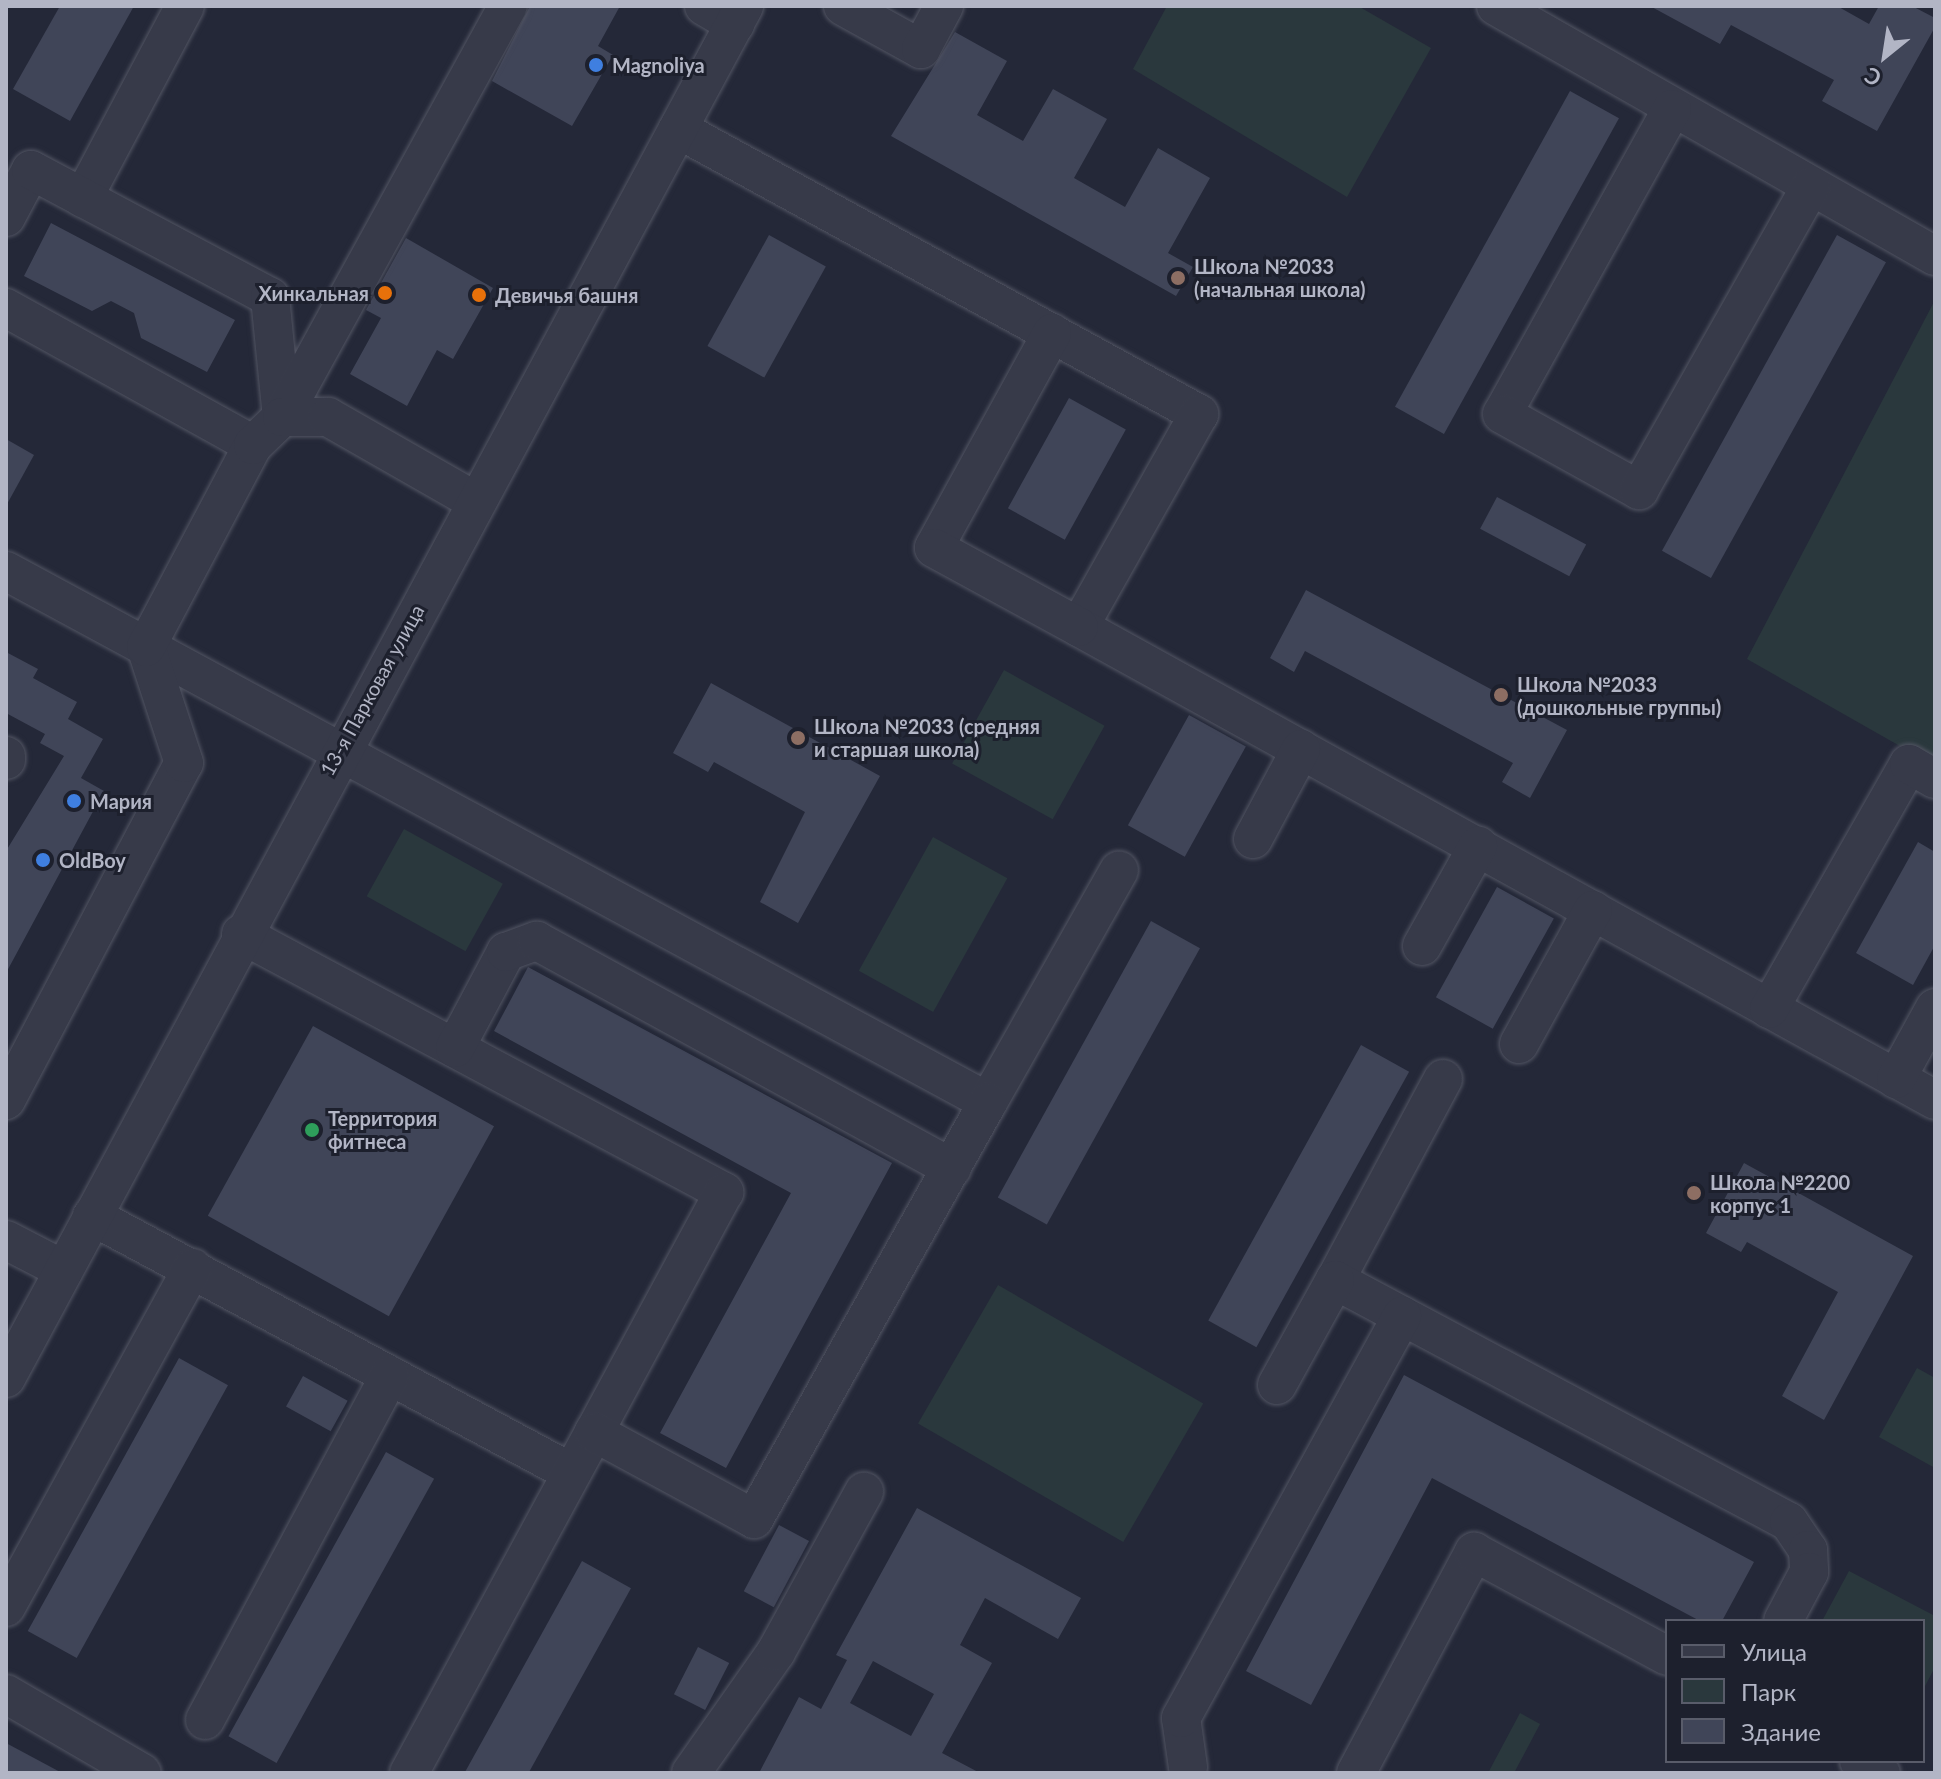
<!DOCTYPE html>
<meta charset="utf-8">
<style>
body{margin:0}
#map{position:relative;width:1941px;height:1779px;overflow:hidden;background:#242838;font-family:Lato,sans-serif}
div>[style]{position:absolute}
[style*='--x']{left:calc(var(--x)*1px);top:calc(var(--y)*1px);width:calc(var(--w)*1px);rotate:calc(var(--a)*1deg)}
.green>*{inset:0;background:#2a383d;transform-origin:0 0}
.building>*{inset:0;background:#404558;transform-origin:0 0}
.roads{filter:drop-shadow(0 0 2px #525563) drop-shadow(0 0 2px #525563)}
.minor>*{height:38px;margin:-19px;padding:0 19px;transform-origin:19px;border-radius:19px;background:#373a49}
.dots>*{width:22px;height:22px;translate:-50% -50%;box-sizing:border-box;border:4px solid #1d202d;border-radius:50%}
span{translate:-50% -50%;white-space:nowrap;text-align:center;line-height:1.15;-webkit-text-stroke:6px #1d202d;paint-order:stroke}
.poi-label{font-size:20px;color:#b2b5c5;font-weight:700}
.left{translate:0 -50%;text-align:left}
.right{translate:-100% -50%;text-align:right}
.street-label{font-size:20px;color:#b2b5c5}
.frame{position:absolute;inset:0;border:8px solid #b2b5c5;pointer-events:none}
.legend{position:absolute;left:1665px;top:1619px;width:260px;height:144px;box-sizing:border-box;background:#1d202d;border:2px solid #595c6a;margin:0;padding:10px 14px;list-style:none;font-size:24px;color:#b2b5c5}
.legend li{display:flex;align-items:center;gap:16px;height:40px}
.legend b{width:40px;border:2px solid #595c6a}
.north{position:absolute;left:1845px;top:16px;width:80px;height:80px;-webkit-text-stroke:6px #1d202d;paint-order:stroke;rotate:210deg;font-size:22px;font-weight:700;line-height:32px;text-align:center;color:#b2b5c5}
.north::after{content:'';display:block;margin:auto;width:28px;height:36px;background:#b2b5c5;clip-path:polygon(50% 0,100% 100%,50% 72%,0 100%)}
</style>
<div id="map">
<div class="green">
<div style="clip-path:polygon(1167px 6px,1358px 6px,1431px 48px,1347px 197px,1133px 69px)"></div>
<div style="clip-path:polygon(1935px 300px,1935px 766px,1747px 659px)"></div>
<div style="left:1004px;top:670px;width:115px;height:107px;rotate:29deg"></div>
<div style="left:404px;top:829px;width:113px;height:77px;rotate:29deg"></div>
<div style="left:933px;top:837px;width:85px;height:153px;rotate:29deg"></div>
<div style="left:998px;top:1285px;width:237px;height:160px;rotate:30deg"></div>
<div style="clip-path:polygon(1917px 1368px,1935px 1378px,1935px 1468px,1879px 1437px)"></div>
<div style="clip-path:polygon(1849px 1571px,1935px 1616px,1935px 1667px,1923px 1690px,1923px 1621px,1822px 1621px)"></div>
<div style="clip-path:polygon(1520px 1713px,1540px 1724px,1514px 1773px,1488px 1773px)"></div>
</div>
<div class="building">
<div style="clip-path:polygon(60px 6px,134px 6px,70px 121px,13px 89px)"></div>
<div style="clip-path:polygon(530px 6px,620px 6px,598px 46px,613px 55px,572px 126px,492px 81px)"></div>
<div style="clip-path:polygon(1650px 6px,1837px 6px,1869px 24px,1879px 6px,1912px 6px,1935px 18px,1935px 27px,1877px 131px,1822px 101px,1834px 80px,1731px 25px,1720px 44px)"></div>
<div style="clip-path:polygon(955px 32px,1007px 61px,977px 115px,1023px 141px,1053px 89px,1107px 119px,1074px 178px,1125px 207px,1158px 148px,1210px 178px,1168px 253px,1193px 267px,1176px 296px,891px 136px)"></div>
<div style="left:1570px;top:91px;width:56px;height:361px;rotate:29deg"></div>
<div style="clip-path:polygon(51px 223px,235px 320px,207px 372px,141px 338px,134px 313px,111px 301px,92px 311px,24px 276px)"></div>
<div style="left:769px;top:235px;width:65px;height:127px;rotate:29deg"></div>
<div style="left:1837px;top:235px;width:56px;height:361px;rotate:29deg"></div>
<div style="clip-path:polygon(406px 238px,493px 288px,453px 359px,437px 350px,407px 406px,350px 374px,381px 318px,366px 310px)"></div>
<div style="left:1069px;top:398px;width:65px;height:126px;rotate:29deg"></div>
<div style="clip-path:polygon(6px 439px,34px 455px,6px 506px)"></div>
<div style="left:1497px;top:497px;width:101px;height:36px;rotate:28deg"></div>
<div style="clip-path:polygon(1306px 590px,1567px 730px,1530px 798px,1502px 782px,1513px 763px,1305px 651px,1294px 672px,1270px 658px)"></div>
<div style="clip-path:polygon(6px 652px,38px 669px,33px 678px,77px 702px,68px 719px,103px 739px,81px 778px,104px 791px,6px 973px,6px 851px,64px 756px,40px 743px,45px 734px,6px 713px)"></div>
<div style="clip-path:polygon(711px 683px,880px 776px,798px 923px,760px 902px,805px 812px,714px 762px,708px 772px,673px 753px)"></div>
<div style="left:1189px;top:715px;width:65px;height:126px;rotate:29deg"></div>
<div style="clip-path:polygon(1918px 842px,1935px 852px,1935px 945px,1913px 985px,1856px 953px)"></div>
<div style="left:1497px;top:887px;width:65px;height:126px;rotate:29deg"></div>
<div style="left:1151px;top:921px;width:56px;height:316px;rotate:29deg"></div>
<div style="clip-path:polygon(528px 967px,892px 1163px,726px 1468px,660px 1433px,791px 1193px,494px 1031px)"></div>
<div style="left:313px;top:1026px;width:207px;height:217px;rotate:29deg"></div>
<div style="left:1361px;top:1045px;width:55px;height:315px;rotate:29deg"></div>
<div style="clip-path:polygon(1744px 1163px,1913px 1256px,1824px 1420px,1782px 1396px,1838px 1292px,1747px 1242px,1741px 1252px,1706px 1233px)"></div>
<div style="left:179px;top:1358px;width:56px;height:312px;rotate:29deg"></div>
<div style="clip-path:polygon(1404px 1375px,1754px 1562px,1722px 1621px,1700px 1621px,1432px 1478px,1311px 1705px,1246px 1671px)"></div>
<div style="left:303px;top:1376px;width:51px;height:35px;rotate:29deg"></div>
<div style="left:386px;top:1452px;width:55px;height:325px;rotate:29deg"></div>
<div style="clip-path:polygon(evenodd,917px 1508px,1081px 1598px,1058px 1639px,985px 1598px,960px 1645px,992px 1663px,942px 1753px,980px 1773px,759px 1773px,799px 1697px,821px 1709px,847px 1660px,836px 1655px,917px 1508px,873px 1661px,934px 1694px,911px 1736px,850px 1703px,873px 1661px)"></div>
<div style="left:779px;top:1525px;width:34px;height:75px;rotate:28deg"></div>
<div style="left:582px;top:1561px;width:56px;height:243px;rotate:29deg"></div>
<div style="left:698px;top:1647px;width:35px;height:53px;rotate:27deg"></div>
<div style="clip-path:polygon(6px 1743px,62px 1773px,6px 1773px)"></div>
</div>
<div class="roads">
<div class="minor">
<div style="--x:704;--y:6;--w:36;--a:30"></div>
<div style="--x:843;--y:6;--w:89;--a:28.9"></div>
<div style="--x:921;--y:49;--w:49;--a:-61.9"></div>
<div style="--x:1496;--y:6;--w:505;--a:29.66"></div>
<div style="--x:1672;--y:109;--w:349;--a:119.1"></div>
<div style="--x:1502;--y:414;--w:157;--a:29"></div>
<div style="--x:1639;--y:490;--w:349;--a:-60.5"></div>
<div style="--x:678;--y:129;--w:594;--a:28.68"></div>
<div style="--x:1199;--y:414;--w:244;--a:119.4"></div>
<div style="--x:1079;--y:627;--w:978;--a:28.92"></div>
<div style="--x:83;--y:198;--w:217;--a:-62"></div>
<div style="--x:6;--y:217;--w:53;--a:-62"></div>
<div style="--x:31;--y:170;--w:271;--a:28"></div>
<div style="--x:270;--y:297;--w:121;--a:84.3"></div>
<div style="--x:6;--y:308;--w:282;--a:29"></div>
<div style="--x:1052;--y:333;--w:245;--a:118.8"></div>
<div style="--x:934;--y:548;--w:165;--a:28.6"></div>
<div style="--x:282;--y:417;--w:469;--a:-61.2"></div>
<div style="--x:6;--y:571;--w:1116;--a:28.4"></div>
<div style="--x:988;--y:1102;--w:266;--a:-60.5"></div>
<div style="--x:6;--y:756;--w:4;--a:90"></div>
<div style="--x:1253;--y:839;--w:102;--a:-61.9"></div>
<div style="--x:241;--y:934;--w:548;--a:28.11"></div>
<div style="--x:724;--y:1192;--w:273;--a:118.4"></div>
<div style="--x:1422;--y:946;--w:115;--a:-60.8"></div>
<div style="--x:1769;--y:1009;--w:282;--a:-60.3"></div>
<div style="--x:1909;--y:764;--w:30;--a:30"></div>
<div style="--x:1519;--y:1044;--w:153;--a:-61.1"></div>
<div style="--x:455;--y:1048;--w:109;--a:-62"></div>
<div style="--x:506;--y:952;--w:33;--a:-20"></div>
<div style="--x:537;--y:941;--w:473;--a:28.7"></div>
<div style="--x:1443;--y:1079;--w:228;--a:118.2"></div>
<div style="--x:1335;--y:1280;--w:514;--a:28.06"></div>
<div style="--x:1789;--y:1522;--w:34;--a:56"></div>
<div style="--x:1808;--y:1550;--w:22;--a:87"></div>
<div style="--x:1809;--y:1572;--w:55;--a:118"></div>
<div style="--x:1896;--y:1079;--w:81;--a:-61.2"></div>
<div style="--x:6;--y:1100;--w:381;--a:-62.2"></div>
<div style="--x:184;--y:763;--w:122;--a:-108.1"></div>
<div style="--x:146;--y:647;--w:229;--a:-62.1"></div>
<div style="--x:253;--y:445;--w:40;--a:-44"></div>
<div style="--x:282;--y:417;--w:46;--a:0"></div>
<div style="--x:328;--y:417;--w:169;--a:29.7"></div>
<div style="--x:92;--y:1216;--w:544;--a:28.17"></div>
<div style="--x:6;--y:1240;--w:65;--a:27.3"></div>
<div style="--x:6;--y:1378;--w:1558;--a:-61.72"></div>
<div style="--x:1277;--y:1385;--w:120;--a:-61.1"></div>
<div style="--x:6;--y:1607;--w:387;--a:-61.2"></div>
<div style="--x:6;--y:1694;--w:157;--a:30.2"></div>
<div style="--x:205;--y:1720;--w:391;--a:-61.8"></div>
<div style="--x:1859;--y:1761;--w:25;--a:29"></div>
<div style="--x:1188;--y:1767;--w:49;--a:-98.1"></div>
<div style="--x:1181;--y:1718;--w:459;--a:-61.2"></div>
<div style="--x:409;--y:1773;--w:388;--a:-61.5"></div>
<div style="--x:594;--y:1432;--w:182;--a:28.5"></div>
<div style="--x:754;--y:1519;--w:478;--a:-60.7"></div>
<div style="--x:691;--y:1773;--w:148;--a:-54.9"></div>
<div style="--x:776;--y:1652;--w:183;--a:-61.2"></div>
<div style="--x:1356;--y:1773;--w:251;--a:-61.9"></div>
<div style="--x:1474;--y:1552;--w:219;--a:28.3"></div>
</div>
</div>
<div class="dots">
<div style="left:596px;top:65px;background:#3f7fe0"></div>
<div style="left:1178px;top:278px;background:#8d6e63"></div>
<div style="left:385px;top:293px;background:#e8710a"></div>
<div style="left:479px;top:295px;background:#e8710a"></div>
<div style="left:1501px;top:695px;background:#8d6e63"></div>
<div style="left:798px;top:738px;background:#8d6e63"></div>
<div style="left:74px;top:801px;background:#3f7fe0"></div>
<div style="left:43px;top:860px;background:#3f7fe0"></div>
<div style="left:312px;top:1130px;background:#2e9e5b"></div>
<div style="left:1694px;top:1193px;background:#8d6e63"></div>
</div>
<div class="poi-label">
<span class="left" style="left:612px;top:65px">Magnoliya</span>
<span class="left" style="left:1194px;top:278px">Школа №2033<br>(начальная школа)</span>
<span class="right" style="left:369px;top:293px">Хинкальная</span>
<span class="left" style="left:495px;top:295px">Девичья башня</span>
<span class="left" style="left:1517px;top:696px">Школа №2033<br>(дошкольные группы)</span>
<span class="left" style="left:814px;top:738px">Школа №2033 (средняя<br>и старшая школа)</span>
<span class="left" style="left:90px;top:801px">Мария</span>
<span class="left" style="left:59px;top:860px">OldBoy</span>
<span class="left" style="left:328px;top:1130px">Территория<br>фитнеса</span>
<span class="left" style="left:1710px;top:1194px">Школа №2200<br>корпус 1</span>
</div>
<div class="street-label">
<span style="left:372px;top:690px;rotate:-61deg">13-я Парковая улица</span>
</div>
<div class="frame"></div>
<ul class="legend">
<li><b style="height:10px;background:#373a49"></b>Улица</li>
<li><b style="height:22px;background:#2a383d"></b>Парк</li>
<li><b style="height:22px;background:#404558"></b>Здание</li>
</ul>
<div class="north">С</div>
</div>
